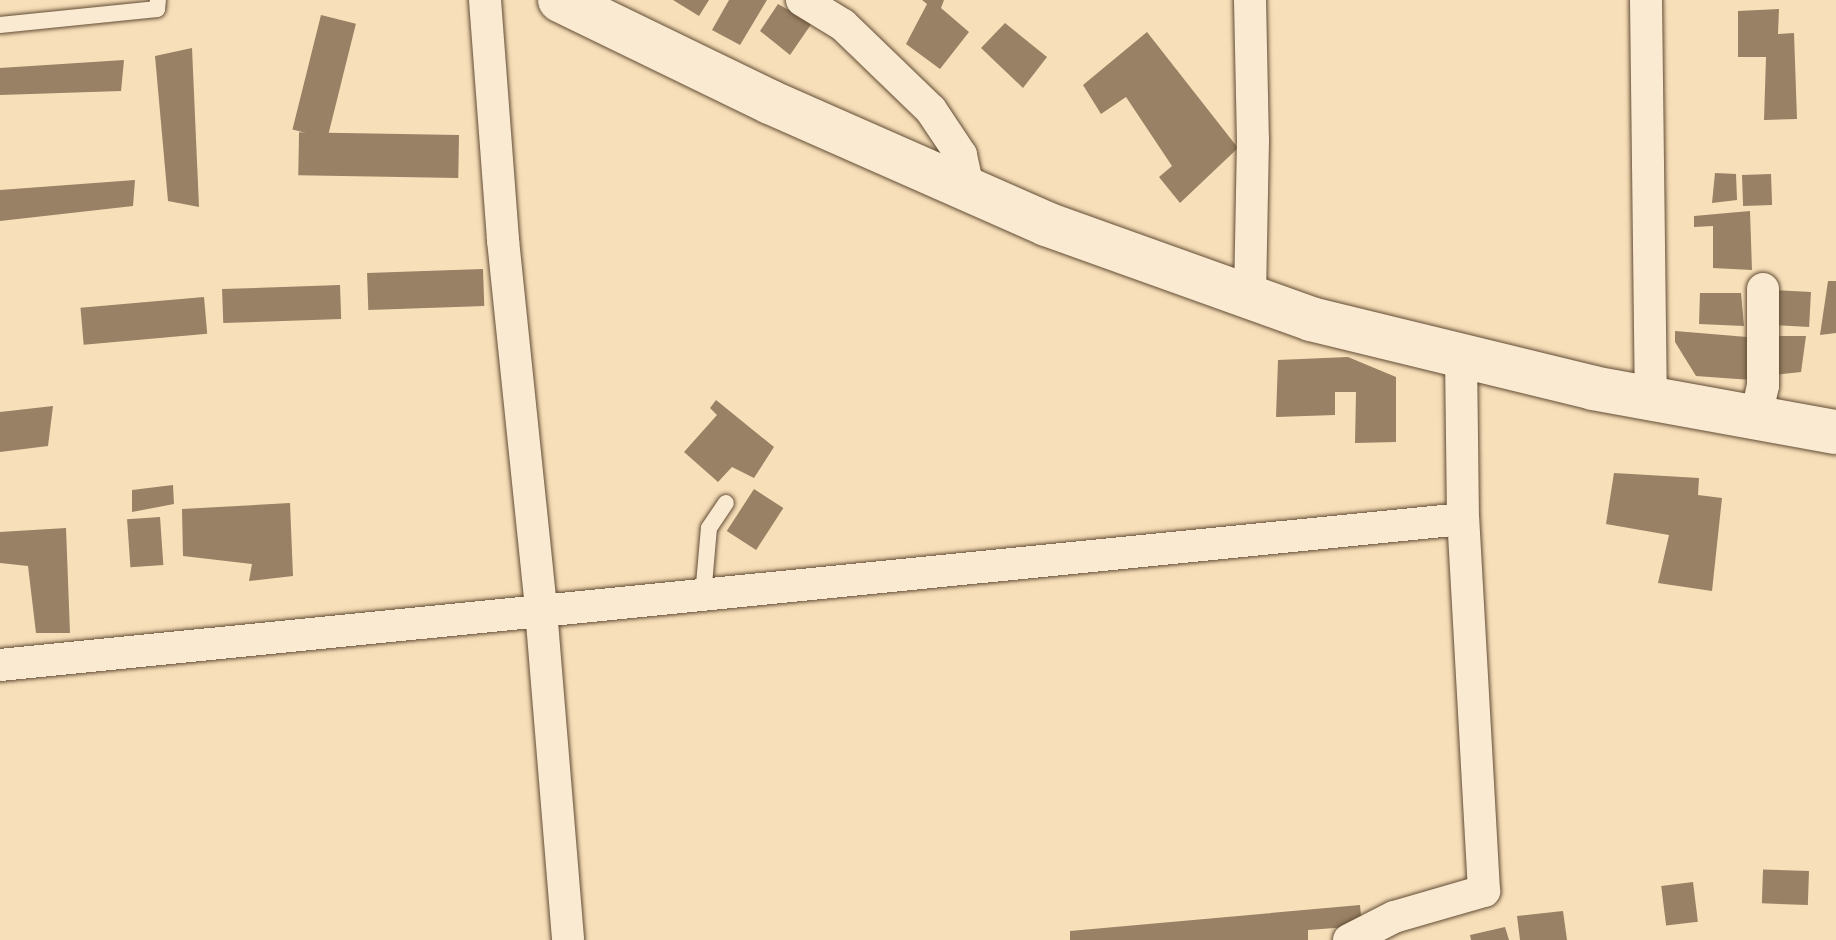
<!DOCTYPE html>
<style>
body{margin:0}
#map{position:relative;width:1836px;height:940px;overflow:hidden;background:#f7dfb9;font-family:"Sorts Mill Goudy",serif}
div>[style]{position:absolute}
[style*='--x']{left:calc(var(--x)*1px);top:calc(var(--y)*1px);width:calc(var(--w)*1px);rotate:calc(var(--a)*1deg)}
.building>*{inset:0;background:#988164;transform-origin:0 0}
.roads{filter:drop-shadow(0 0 2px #624c34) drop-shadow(0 0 2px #624c34)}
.lane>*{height:16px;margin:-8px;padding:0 8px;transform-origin:8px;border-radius:8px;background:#faead2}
.street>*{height:32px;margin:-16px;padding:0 16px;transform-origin:16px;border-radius:16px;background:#faead2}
.secondary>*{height:44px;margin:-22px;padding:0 22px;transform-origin:22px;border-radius:22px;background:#faead2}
span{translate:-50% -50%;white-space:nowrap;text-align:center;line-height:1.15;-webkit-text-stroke:6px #faead2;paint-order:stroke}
</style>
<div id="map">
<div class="building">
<div style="clip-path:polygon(673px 0,709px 0,699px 16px)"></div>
<div style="clip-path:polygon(729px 0,767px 0,740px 45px,712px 30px)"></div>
<div style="clip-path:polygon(922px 0,944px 0,941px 8px,969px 32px,940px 69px,906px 44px,927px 4px)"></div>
<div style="clip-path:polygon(778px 4px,812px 23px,790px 55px,760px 31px)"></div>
<div style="clip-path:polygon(1779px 9px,1778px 34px,1794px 33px,1797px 119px,1764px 120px,1766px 57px,1738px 57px,1738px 11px)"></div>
<div style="left:321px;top:15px;width:36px;height:118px;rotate:14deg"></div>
<div style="clip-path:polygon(1005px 23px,1047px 57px,1023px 88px,981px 48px)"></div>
<div style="clip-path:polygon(1147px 32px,1238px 148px,1180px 203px,1159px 177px,1172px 166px,1126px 97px,1101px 114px,1083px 85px)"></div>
<div style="clip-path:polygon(192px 48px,199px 207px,168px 201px,155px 56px)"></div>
<div style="clip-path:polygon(124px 60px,121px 91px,0 95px,0 68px)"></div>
<div style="left:459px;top:135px;width:43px;height:160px;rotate:91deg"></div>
<div style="clip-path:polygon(1715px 173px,1736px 174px,1737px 200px,1712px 203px)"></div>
<div style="left:1771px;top:174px;width:31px;height:29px;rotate:88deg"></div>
<div style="clip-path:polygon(135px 180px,133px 206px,0 221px,0 190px)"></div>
<div style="clip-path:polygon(1750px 211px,1752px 270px,1713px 268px,1713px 226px,1694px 227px,1694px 216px)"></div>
<div style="left:483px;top:269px;width:37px;height:116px;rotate:88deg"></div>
<div style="clip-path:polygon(1828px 281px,1836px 281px,1836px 333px,1820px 335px)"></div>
<div style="left:340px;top:285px;width:34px;height:118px;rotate:88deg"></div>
<div style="left:1774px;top:290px;width:37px;height:35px;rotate:3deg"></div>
<div style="clip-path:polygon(1700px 293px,1741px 293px,1744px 326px,1699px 324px)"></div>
<div style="left:204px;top:297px;width:37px;height:124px;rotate:85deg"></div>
<div style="clip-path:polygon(1675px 331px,1747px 337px,1751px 380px,1696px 376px,1675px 342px)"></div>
<div style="clip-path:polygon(1774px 336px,1806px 336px,1801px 372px,1773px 375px)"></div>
<div style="clip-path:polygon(1348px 357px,1396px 377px,1396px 442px,1355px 443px,1356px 392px,1335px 392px,1335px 415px,1276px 417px,1278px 360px)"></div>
<div style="clip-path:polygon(716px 400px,774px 447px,754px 478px,732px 467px,718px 482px,684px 452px,717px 415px,710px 408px)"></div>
<div style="clip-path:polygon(53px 406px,48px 446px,0 452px,0 412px)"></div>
<div style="clip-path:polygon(1614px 473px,1699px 478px,1698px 495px,1722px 498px,1712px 591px,1658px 583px,1669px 535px,1606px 524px)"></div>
<div style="clip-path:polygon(173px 485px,174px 504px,132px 512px,132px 490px)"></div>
<div style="left:754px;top:489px;width:35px;height:50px;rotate:33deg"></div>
<div style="clip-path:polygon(290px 503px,293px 576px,249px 581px,252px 564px,183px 556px,182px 509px)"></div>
<div style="left:160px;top:517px;width:48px;height:33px;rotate:86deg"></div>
<div style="clip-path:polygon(66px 528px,70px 633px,36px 633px,28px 566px,0 563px,0 532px)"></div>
<div style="left:1809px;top:871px;width:34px;height:46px;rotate:92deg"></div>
<div style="left:1693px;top:882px;width:40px;height:32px;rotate:83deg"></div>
<div style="clip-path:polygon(1360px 905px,1362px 926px,1308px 930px,1308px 940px,1070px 940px,1070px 931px)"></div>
<div style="clip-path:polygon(1563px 911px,1567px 940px,1520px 940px,1517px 916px)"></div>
<div style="clip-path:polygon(1505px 927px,1509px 940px,1471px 940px,1470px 935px)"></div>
</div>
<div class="roads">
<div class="lane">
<div style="--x:0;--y:25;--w:158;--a:-5.8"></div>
<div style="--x:157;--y:9;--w:9;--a:-84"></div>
<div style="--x:703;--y:596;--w:68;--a:-85"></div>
<div style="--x:709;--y:528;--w:30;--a:-56"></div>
</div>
<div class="street">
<div style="--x:485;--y:0;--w:241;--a:85.7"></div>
<div style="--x:503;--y:240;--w:372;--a:84.1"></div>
<div style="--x:541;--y:610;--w:331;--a:85.3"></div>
<div style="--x:802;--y:0;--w:48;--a:31.4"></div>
<div style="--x:843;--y:25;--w:122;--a:44"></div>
<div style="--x:931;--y:110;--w:54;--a:56.3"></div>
<div style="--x:961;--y:155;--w:35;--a:78"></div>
<div style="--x:1250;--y:0;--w:140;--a:88.8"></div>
<div style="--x:1253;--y:140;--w:158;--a:91.1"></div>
<div style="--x:1646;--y:0;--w:400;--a:89.3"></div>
<div style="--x:1756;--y:418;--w:33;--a:-78"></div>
<div style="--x:1763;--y:386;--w:97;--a:-90"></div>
<div style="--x:0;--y:665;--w:1470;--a:-5.7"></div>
<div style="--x:1349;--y:940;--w:51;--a:-27.1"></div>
<div style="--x:1394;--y:917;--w:94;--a:-16.1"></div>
<div style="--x:1484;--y:891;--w:373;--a:-93.2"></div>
<div style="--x:1463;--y:519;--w:162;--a:-90.7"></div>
</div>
<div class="secondary">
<div style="--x:560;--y:0;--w:233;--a:25.9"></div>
<div style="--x:770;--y:102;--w:302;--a:23.8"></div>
<div style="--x:1046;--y:224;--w:282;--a:19.7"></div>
<div style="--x:1311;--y:319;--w:290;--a:13.7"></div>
<div style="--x:1593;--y:388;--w:247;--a:10.3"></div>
</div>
</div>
</div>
